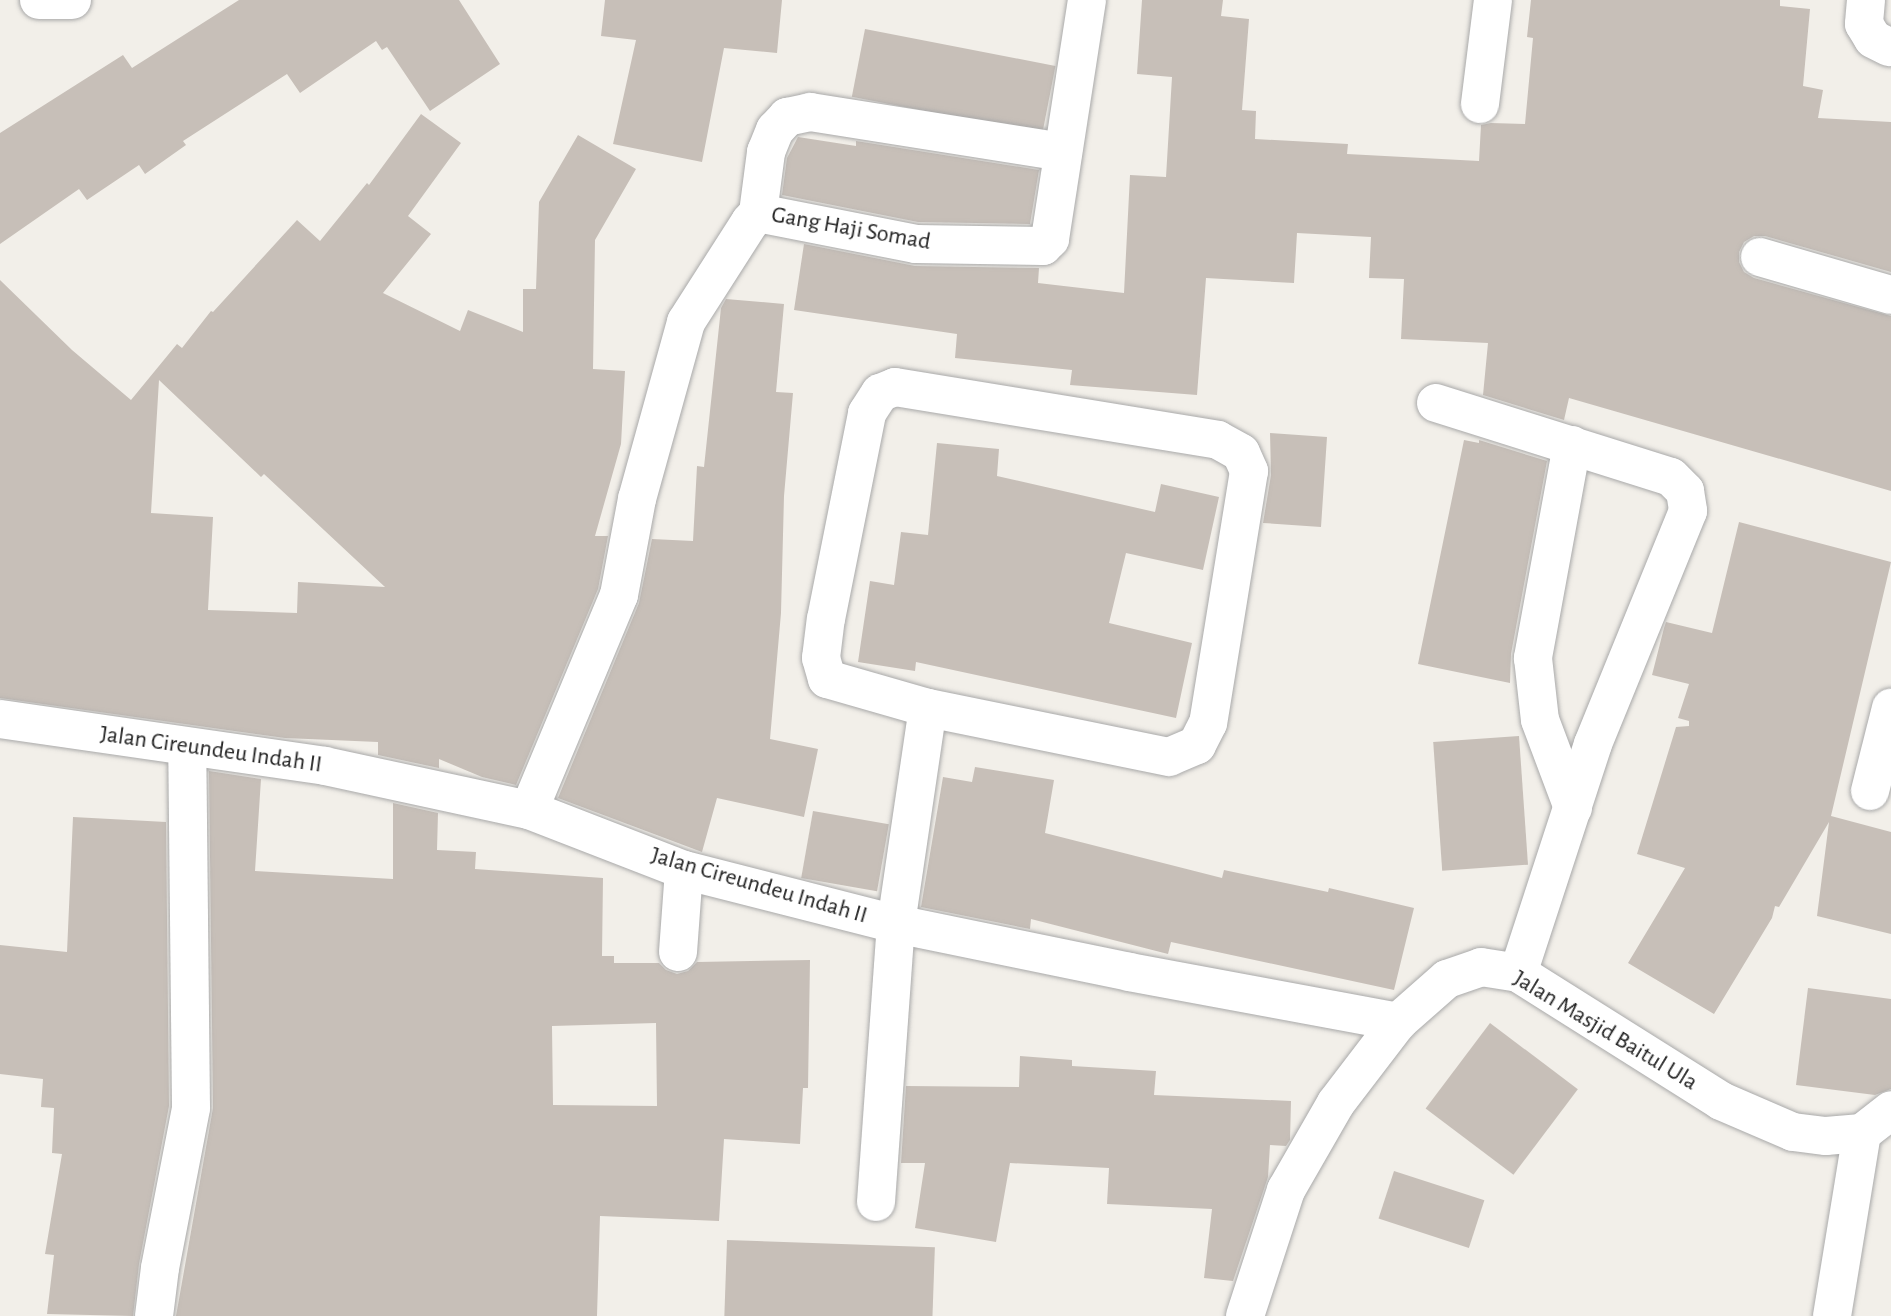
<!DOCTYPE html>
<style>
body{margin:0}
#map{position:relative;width:1891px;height:1316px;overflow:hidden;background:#f2efe9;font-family:"Alegreya Sans",sans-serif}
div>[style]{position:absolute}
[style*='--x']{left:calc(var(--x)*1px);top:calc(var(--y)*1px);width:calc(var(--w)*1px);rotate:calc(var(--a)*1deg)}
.building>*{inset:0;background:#c7bfb8;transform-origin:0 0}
.roads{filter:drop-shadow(0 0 2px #a9a9a9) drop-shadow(0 0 2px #a9a9a9)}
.minor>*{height:38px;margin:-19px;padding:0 19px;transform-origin:19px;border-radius:19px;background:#fff}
span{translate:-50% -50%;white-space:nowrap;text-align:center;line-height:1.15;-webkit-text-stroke:7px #fff;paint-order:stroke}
.street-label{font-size:24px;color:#222}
</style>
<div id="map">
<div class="building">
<div style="clip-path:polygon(239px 0,459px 0,500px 64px,430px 111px,387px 47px,382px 50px,376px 41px,300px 93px,287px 74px,183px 141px,186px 145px,145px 174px,139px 165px,87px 200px,79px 189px,0 244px,0 133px,123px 55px,132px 68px)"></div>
<div style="clip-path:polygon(605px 0,782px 0,777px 53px,724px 48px,702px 162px,613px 144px,636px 40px,601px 36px)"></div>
<div style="clip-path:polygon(1142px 0,1223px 0,1221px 16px,1249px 19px,1242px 110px,1256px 111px,1255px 139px,1348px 144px,1347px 154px,1479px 161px,1481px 125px,1491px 123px,1525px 124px,1533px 38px,1527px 37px,1531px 0,1780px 0,1780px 6px,1810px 9px,1803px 86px,1823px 90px,1818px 118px,1891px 122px,1891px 272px,1765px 236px,1754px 236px,1744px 242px,1739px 252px,1739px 262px,1744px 272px,1754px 278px,1891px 316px,1891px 491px,1569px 398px,1564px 420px,1483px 395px,1488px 343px,1401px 339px,1404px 279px,1369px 278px,1371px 237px,1297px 233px,1294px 283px,1206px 278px,1197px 395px,1070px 385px,1072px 370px,955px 358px,957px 334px,794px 310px,804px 244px,915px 266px,1039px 268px,1038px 283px,1124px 293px,1130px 175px,1166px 177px,1172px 77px,1137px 74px)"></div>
<div style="left:865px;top:29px;width:194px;height:69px;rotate:11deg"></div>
<div style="clip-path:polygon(evenodd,421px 114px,461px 143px,408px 216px,431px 234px,383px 293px,460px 331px,468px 310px,523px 332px,523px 289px,536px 289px,539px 202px,578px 135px,636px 169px,595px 240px,593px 369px,625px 371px,621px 444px,595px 536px,608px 536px,598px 589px,516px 785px,482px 777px,439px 759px,439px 768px,378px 755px,378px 742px,285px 738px,0 698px,0 280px,72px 350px,131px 400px,177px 344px,182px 348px,211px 311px,213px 312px,297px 220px,320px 241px,367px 183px,369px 185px,421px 114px,159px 380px,261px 477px,264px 474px,385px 587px,298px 582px,297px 613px,208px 610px,213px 517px,151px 513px,159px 380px)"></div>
<div style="clip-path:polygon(798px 137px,856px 146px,856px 141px,1039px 170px,1030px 224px,918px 222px,782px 195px,787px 158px)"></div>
<div style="clip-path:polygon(726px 299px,784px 304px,776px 392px,793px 393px,784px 496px,781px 613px,770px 739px,818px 749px,804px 817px,717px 798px,702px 852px,558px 798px,639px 603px,652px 539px,693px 541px,697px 466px,704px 467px,721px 308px)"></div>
<div style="clip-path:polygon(1270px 433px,1327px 437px,1321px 527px,1263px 523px,1271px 475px)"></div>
<div style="clip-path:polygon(1464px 440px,1479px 443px,1479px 440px,1547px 461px,1511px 654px,1510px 683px,1418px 664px)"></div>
<div style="clip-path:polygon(937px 443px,999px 449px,997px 476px,1155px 512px,1161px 484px,1219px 497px,1203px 570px,1126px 553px,1109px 623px,1192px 643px,1176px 718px,916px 662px,915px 671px,858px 662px,870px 581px,894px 585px,901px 532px,928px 535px)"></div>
<div style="clip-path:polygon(1739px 522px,1891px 562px,1831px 816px,1891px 832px,1891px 934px,1817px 916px,1829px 822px,1779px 907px,1775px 906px,1772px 918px,1714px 1014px,1628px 963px,1685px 868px,1637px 854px,1676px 727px,1689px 726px,1689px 721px,1678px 718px,1689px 684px,1652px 675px,1664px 628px,1666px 622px,1712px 633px)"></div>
<div style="left:1519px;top:736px;width:129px;height:86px;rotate:86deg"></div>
<div style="clip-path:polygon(975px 767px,1054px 780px,1045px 833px,1222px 878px,1224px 870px,1328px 892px,1329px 888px,1414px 908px,1394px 990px,1171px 942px,1168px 954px,1031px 919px,1030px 929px,921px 907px,943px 777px,972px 782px)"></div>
<div style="clip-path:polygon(evenodd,209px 771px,261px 779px,255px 871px,393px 879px,393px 803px,438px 813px,437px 850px,476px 852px,475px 869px,603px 878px,602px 956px,614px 956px,614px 963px,659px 963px,666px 970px,677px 974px,688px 971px,697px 962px,810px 960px,808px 1088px,803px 1088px,800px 1144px,724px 1139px,719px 1221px,600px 1216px,597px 1316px,176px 1316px,213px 1108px,209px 771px,656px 1023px,657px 1106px,553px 1105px,552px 1026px,656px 1023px)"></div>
<div style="left:813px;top:811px;width:77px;height:68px;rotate:10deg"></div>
<div style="clip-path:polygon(73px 817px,166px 822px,169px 1106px,139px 1264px,133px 1316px,47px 1314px,54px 1255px,45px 1254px,62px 1154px,52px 1153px,54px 1108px,41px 1107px,43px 1079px,0 1074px,0 945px,67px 952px)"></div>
<div style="clip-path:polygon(1808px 988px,1891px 999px,1891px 1089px,1875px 1095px,1796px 1085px)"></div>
<div style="left:1490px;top:1023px;width:110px;height:107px;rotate:37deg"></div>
<div style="clip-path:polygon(1020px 1056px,1072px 1060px,1072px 1066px,1156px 1071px,1154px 1095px,1291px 1101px,1290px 1140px,1286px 1146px,1270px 1145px,1268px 1177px,1233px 1281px,1204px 1278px,1212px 1209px,1107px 1204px,1109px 1168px,1010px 1163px,996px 1242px,915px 1228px,925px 1163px,901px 1163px,906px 1086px,1019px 1087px)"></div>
<div style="left:1394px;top:1171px;width:95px;height:50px;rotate:18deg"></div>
<div style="left:727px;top:1240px;width:208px;height:76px;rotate:2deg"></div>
</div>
<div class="roads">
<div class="minor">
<div style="--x:39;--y:0;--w:33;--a:0"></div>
<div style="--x:1866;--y:0;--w:24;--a:95"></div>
<div style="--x:1864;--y:24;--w:17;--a:59"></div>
<div style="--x:1873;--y:39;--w:18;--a:27"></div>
<div style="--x:1480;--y:104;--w:105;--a:-82.9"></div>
<div style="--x:758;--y:213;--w:62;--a:-82.5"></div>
<div style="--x:766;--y:152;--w:24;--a:-68"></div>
<div style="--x:775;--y:130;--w:18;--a:-47"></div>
<div style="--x:787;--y:117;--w:24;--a:-12"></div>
<div style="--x:810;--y:112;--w:256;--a:9"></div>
<div style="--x:1760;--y:257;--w:136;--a:16.2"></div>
<div style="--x:1436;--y:403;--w:246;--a:17.5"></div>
<div style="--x:1671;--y:477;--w:20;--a:45"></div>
<div style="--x:1685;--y:491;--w:20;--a:81"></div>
<div style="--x:1688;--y:511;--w:252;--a:112.2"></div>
<div style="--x:1593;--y:744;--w:241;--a:108.1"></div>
<div style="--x:1572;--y:445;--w:217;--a:100.4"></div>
<div style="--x:1533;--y:658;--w:62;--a:83.6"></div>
<div style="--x:1540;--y:720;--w:94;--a:69.4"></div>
<div style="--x:0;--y:719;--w:328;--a:8.2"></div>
<div style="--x:325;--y:766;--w:209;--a:12.2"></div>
<div style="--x:529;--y:810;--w:166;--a:21.2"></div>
<div style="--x:684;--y:870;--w:219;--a:14.3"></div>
<div style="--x:896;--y:924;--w:238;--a:11.6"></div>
<div style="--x:1129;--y:972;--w:274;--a:10.5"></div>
<div style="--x:1870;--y:791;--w:86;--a:-75.8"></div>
<div style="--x:529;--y:810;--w:233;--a:-67.3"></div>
<div style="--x:619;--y:595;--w:98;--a:-79.4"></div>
<div style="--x:637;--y:499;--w:184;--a:-74.5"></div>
<div style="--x:686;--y:322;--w:119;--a:-57.4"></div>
<div style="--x:750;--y:222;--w:12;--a:-48"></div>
<div style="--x:758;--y:213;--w:161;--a:11.1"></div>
<div style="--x:916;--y:244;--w:127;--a:0.9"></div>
<div style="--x:1043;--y:246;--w:10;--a:-45"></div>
<div style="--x:1050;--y:239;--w:242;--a:-81.2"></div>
<div style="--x:678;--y:952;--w:82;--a:-85.8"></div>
<div style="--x:876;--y:1202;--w:279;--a:-85.9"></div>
<div style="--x:896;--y:924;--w:218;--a:-81.6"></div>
<div style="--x:928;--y:708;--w:105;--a:-164"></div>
<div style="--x:827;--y:679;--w:22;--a:-106"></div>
<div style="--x:821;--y:658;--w:39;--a:-83"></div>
<div style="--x:826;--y:619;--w:210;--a:-78.7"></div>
<div style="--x:867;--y:413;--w:24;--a:-57"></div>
<div style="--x:880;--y:393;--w:16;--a:-22"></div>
<div style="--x:895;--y:387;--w:327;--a:9.3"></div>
<div style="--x:1218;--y:440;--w:26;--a:29"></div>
<div style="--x:1241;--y:453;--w:20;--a:66"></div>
<div style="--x:1249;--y:471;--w:255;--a:99.2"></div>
<div style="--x:1208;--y:723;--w:25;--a:117"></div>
<div style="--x:1197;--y:745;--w:30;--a:157"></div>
<div style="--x:1169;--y:757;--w:246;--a:-168.5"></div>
<div style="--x:154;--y:1316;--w:48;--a:-82.9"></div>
<div style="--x:160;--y:1268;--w:163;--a:-79"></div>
<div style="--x:191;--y:1108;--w:360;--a:-90.6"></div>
<div style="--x:1245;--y:1316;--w:133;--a:-72"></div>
<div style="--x:1286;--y:1190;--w:100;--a:-60.1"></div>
<div style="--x:1336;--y:1103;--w:102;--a:-52.6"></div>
<div style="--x:1398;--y:1022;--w:65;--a:-41.3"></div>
<div style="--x:1447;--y:979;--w:36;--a:-19"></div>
<div style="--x:1481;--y:967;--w:37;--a:9"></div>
<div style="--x:1518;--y:973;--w:240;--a:32.2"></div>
<div style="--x:1721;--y:1101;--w:78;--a:23.3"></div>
<div style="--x:1793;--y:1132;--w:33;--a:7"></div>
<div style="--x:1826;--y:1136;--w:36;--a:-5"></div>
<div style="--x:1862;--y:1133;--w:37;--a:-38"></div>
<div style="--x:1832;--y:1316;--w:185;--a:-80.7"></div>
</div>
</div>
<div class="street-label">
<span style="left:851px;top:229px;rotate:10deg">Gang Haji Somad</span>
<span style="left:211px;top:750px;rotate:8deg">Jalan Cireundeu Indah II</span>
<span style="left:759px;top:886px;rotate:16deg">Jalan Cireundeu Indah II</span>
<span style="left:1605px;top:1031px;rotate:31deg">Jalan Masjid Baitul Ula</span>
</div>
</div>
